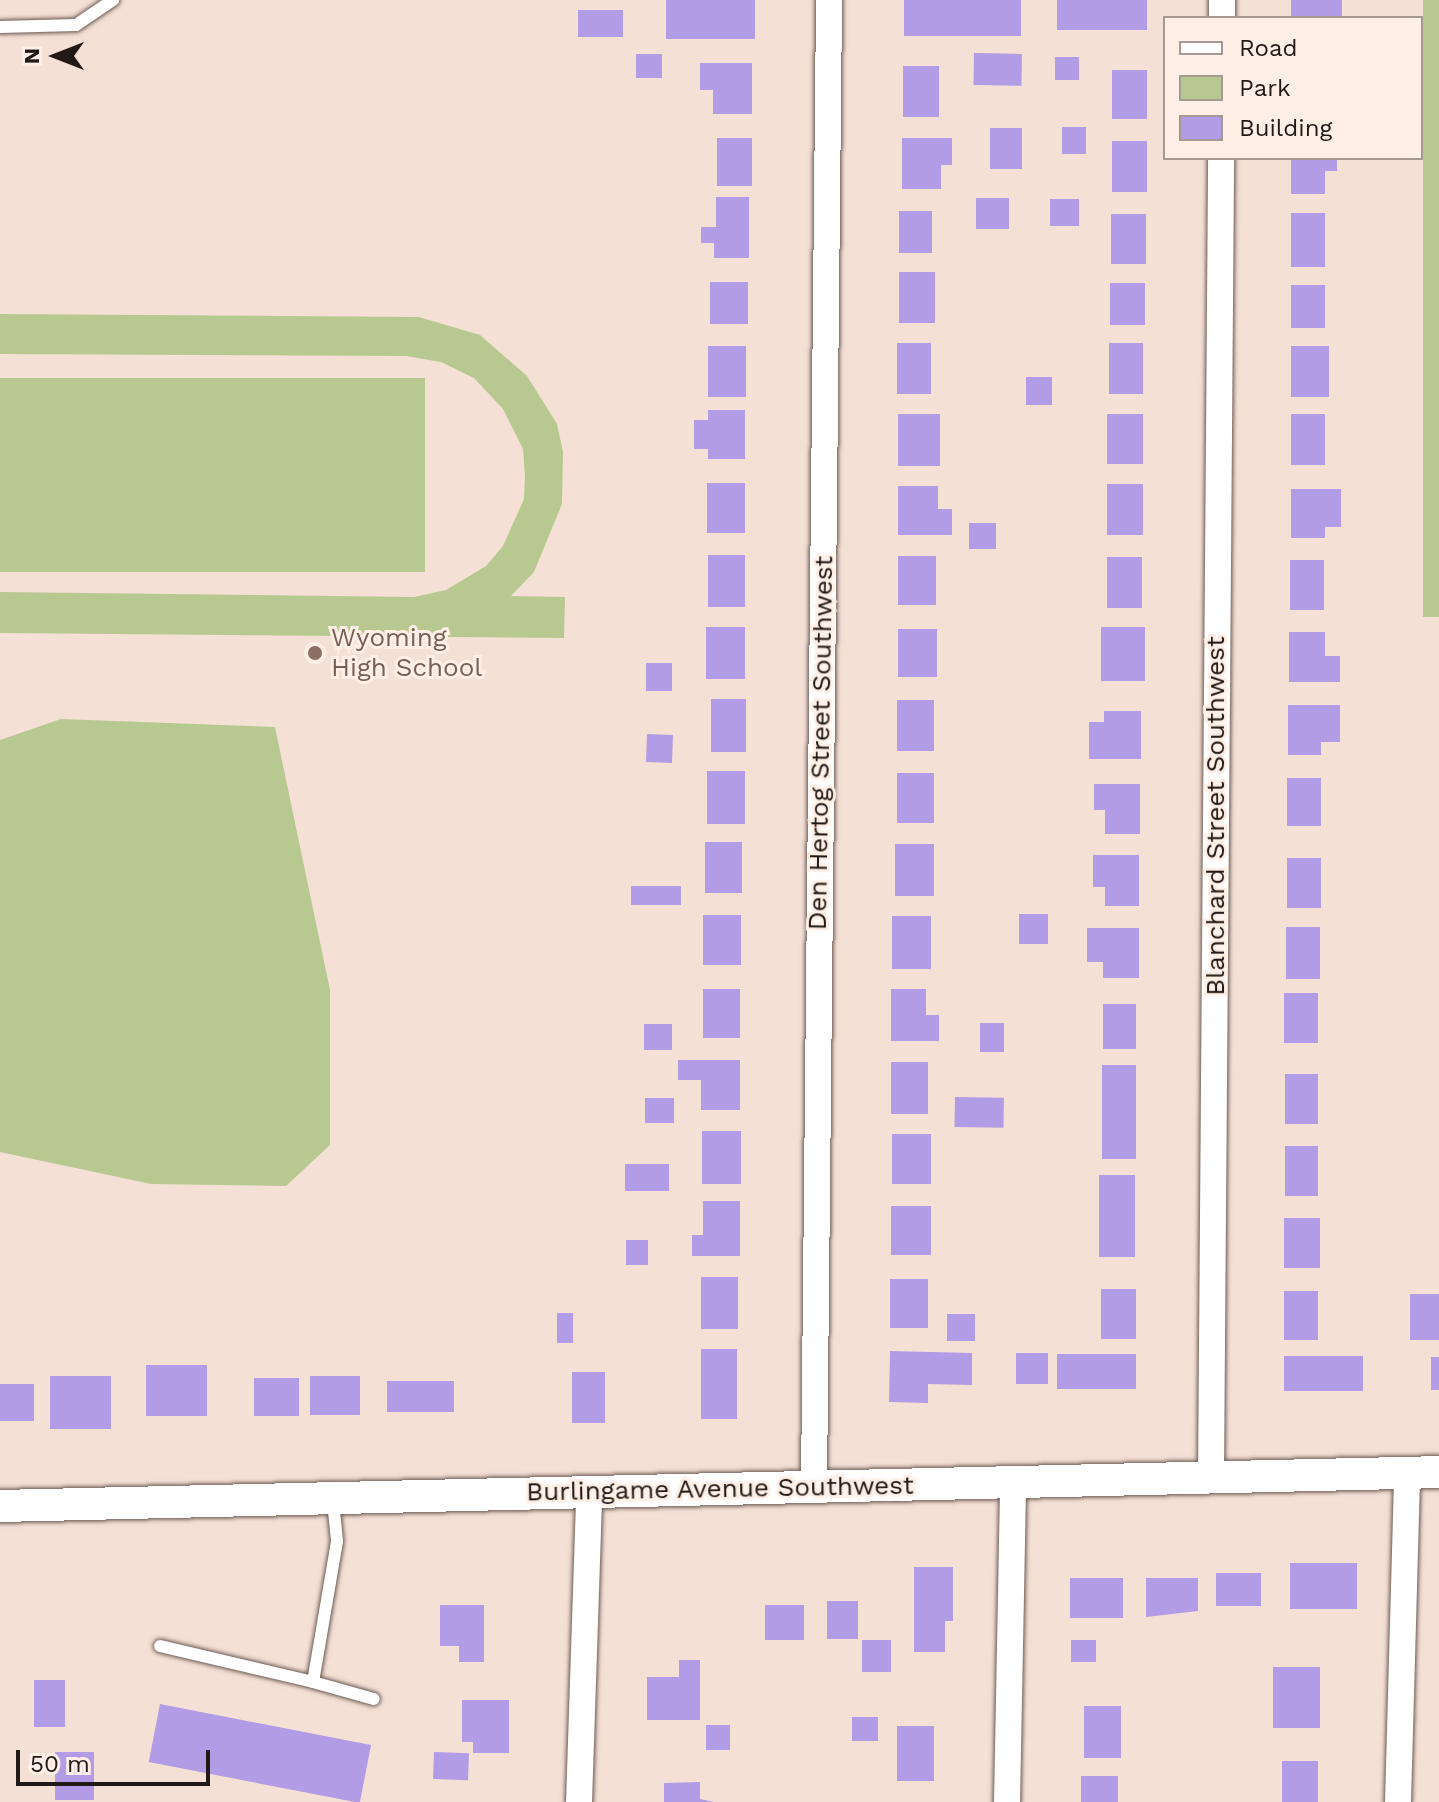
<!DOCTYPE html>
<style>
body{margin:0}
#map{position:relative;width:1439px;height:1802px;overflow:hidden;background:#f5e0d6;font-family:"Work Sans",sans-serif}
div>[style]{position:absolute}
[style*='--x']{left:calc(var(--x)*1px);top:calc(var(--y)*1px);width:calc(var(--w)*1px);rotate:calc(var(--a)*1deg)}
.green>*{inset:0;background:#b7c991;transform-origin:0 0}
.building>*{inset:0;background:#b29ce5;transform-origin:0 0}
.roads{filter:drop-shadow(0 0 2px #6c5b52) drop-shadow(0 0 2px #6c5b52)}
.service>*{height:12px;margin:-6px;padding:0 6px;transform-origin:6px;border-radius:6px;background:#fff}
.minor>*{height:26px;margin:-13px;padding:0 13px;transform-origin:13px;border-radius:13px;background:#fff}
.tertiary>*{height:32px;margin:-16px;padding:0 16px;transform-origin:16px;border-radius:16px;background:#fff}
.dots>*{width:22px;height:22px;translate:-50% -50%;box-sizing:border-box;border:4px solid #ffefe6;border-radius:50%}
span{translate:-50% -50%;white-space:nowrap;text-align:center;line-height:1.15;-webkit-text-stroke:6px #ffefe6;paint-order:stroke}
.education-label{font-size:26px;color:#785e54}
.left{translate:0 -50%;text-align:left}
.street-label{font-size:26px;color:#201915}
.legend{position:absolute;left:1163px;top:16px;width:260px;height:144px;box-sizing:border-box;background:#ffefe6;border:2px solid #a69992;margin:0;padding:10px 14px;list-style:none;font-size:24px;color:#201915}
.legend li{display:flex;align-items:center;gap:16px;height:40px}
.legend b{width:40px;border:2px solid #a69992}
.north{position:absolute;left:16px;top:16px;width:80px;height:80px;-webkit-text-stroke:6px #ffefe6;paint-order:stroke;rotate:270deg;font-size:22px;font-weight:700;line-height:32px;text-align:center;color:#201915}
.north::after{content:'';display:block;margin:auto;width:28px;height:36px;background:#201915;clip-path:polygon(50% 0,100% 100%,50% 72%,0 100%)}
.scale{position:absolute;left:16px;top:1750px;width:194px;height:36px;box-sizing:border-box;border:4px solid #201915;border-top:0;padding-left:10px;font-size:24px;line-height:28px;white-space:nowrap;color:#201915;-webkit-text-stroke:6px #ffefe6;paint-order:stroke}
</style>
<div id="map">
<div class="green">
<div style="left:1423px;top:0;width:16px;height:617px"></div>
<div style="clip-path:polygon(0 314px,419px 317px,480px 335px,527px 376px,557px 424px,563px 452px,562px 504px,534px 572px,511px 596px,565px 597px,564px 638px,0 633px,0 592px,414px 597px,446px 590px,486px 566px,503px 546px,524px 499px,525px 476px,523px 449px,503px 409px,474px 378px,441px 362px,406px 356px,0 354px)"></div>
<div style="left:0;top:378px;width:425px;height:194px"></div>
<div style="clip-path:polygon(61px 719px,275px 727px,330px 990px,330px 1145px,286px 1186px,151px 1184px,0 1152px,0 740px)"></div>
</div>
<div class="building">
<div style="left:666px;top:0;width:89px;height:39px"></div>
<div style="left:904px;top:0;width:117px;height:36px"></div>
<div style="left:1057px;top:0;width:90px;height:30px"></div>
<div style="left:1291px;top:0;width:51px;height:18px"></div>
<div style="left:578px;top:10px;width:45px;height:27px"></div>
<div style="left:974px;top:53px;width:48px;height:32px;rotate:1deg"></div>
<div style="left:662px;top:54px;width:24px;height:26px;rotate:90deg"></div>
<div style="left:1055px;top:57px;width:24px;height:23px"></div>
<div style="clip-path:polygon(700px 63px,752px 63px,752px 114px,713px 114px,713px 90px,700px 90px)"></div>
<div style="left:903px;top:66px;width:36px;height:51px"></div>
<div style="left:1112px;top:70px;width:35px;height:49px"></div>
<div style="left:1062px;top:127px;width:24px;height:27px"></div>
<div style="left:990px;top:128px;width:32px;height:41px"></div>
<div style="left:717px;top:138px;width:35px;height:48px"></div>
<div style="clip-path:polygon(902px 138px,952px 138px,952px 165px,941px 165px,941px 189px,902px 189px)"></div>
<div style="left:1112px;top:141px;width:35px;height:51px"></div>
<div style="clip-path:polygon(1291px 158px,1337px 158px,1337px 171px,1325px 171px,1325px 194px,1291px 194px)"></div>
<div style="clip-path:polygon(716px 197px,749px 197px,749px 258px,714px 258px,714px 243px,701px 243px,701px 227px,716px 227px)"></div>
<div style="left:976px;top:198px;width:33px;height:31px"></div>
<div style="left:1050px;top:199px;width:29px;height:27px"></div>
<div style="left:899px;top:211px;width:33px;height:42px"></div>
<div style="left:1291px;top:213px;width:34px;height:54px"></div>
<div style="left:1111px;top:214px;width:35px;height:50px"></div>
<div style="left:899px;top:272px;width:36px;height:51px"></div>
<div style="left:710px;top:282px;width:38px;height:42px"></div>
<div style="left:1110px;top:283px;width:35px;height:42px"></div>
<div style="left:1291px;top:285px;width:34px;height:43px"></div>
<div style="left:897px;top:343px;width:34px;height:51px"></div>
<div style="left:1109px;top:343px;width:34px;height:51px"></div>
<div style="left:708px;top:346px;width:38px;height:51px"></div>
<div style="left:1291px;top:346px;width:38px;height:51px"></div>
<div style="left:1026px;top:377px;width:26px;height:28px"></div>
<div style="clip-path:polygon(708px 410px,745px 410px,745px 459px,708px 459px,708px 449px,694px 449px,694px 420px,708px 420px)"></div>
<div style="left:898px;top:414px;width:42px;height:52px"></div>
<div style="left:1107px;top:414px;width:36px;height:50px"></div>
<div style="left:1291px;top:414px;width:34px;height:51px"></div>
<div style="left:707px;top:483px;width:38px;height:50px"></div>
<div style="left:1107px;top:484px;width:36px;height:51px"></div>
<div style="clip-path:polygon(898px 486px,938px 486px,938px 509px,952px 509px,952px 535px,898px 535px)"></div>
<div style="clip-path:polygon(1291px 489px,1341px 489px,1341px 527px,1325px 527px,1325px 538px,1291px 538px)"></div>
<div style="left:969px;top:523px;width:27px;height:26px"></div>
<div style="left:708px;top:555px;width:37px;height:52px"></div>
<div style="left:898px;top:556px;width:38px;height:49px"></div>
<div style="left:1107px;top:557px;width:35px;height:51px"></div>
<div style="left:1290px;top:560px;width:34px;height:50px"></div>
<div style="left:706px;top:627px;width:39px;height:52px"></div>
<div style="left:1101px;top:627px;width:44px;height:54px"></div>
<div style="left:898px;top:629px;width:39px;height:48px"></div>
<div style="clip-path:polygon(1289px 632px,1325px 632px,1325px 656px,1340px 656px,1340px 682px,1289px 682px)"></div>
<div style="left:646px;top:663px;width:26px;height:28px"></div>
<div style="left:711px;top:699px;width:35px;height:53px"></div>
<div style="left:897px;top:700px;width:37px;height:51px"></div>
<div style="clip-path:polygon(1288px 705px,1340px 705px,1340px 742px,1321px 742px,1321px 755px,1288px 755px)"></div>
<div style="clip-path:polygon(1104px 711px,1141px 711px,1141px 759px,1089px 759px,1089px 722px,1104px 722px)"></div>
<div style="left:647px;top:734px;width:26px;height:28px;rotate:2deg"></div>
<div style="left:707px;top:771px;width:38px;height:53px"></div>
<div style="left:897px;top:773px;width:37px;height:50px"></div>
<div style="left:1287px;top:778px;width:34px;height:48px"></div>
<div style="clip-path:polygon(1094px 784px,1140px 784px,1140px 834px,1105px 834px,1105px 810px,1094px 810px)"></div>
<div style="left:705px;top:842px;width:37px;height:51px"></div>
<div style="left:895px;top:844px;width:39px;height:52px"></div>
<div style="clip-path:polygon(1093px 855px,1139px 855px,1139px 906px,1105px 906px,1105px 887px,1093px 887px)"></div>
<div style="left:1287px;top:858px;width:34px;height:50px"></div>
<div style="left:631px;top:886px;width:50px;height:19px"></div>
<div style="left:1019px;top:914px;width:29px;height:30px"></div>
<div style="left:703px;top:915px;width:38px;height:50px"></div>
<div style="left:892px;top:916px;width:39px;height:53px"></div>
<div style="left:1286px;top:927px;width:34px;height:52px"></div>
<div style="clip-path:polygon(1087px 928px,1139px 928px,1139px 978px,1103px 978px,1103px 962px,1087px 962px)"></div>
<div style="left:703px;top:989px;width:37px;height:49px"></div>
<div style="clip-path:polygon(891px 989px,926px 989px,926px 1015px,939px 1015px,939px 1041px,891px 1041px)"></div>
<div style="left:1284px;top:993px;width:34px;height:50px"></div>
<div style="left:1103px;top:1004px;width:33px;height:45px"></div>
<div style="left:980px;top:1023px;width:24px;height:29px"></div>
<div style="left:644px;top:1024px;width:28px;height:26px"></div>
<div style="clip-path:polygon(678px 1060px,740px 1060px,740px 1110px,701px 1110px,701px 1080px,678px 1080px)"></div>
<div style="left:891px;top:1062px;width:37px;height:52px"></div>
<div style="left:1102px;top:1065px;width:34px;height:94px"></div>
<div style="left:1285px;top:1074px;width:33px;height:50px"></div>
<div style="left:955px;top:1097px;width:49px;height:30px;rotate:1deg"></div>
<div style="left:645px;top:1098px;width:29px;height:25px"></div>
<div style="left:702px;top:1131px;width:39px;height:53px"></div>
<div style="left:892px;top:1134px;width:39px;height:50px"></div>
<div style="left:1285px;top:1146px;width:33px;height:50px"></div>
<div style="left:625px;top:1164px;width:44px;height:27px"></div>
<div style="left:1099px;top:1175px;width:36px;height:82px"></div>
<div style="clip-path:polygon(703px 1201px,740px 1201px,740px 1256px,692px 1256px,692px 1235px,703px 1235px)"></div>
<div style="left:891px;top:1206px;width:40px;height:49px"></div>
<div style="left:1284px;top:1218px;width:36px;height:50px"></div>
<div style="left:626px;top:1240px;width:22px;height:25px"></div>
<div style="left:701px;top:1277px;width:37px;height:52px"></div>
<div style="left:890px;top:1279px;width:38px;height:49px"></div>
<div style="left:1101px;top:1289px;width:35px;height:50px"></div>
<div style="left:1284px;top:1291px;width:34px;height:49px"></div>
<div style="left:1410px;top:1294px;width:29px;height:46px"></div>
<div style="left:557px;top:1313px;width:16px;height:30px"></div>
<div style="left:947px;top:1314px;width:28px;height:27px"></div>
<div style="left:701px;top:1349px;width:36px;height:70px"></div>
<div style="clip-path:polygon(890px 1351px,972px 1353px,972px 1385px,928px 1384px,928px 1403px,889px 1402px)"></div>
<div style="left:1016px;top:1353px;width:32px;height:31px"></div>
<div style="left:1057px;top:1354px;width:79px;height:35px"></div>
<div style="left:1284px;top:1356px;width:79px;height:35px"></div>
<div style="left:1431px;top:1357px;width:8px;height:33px"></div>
<div style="left:146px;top:1365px;width:61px;height:51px"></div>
<div style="left:572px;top:1372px;width:33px;height:51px"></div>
<div style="left:50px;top:1376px;width:61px;height:53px"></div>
<div style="left:310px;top:1376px;width:50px;height:39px"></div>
<div style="left:254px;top:1378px;width:45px;height:38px"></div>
<div style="left:387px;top:1381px;width:67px;height:31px"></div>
<div style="left:0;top:1384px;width:34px;height:37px"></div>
<div style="left:1357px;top:1563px;width:46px;height:67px;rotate:90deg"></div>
<div style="clip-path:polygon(914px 1567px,953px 1567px,953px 1621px,945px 1621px,945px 1652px,914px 1652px)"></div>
<div style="left:1216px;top:1573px;width:45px;height:33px"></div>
<div style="left:1070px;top:1578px;width:53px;height:40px"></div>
<div style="clip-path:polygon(1146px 1578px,1198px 1578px,1198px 1611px,1146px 1617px)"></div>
<div style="left:827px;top:1601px;width:31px;height:38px"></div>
<div style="clip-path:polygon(440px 1605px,484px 1605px,484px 1662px,459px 1662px,459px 1646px,440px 1646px)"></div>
<div style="left:765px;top:1605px;width:39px;height:35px"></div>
<div style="left:862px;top:1640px;width:29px;height:32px"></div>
<div style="left:1071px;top:1640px;width:25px;height:22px"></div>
<div style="clip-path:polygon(679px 1660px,700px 1660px,700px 1720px,647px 1720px,647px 1677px,679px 1677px)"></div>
<div style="left:1273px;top:1667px;width:47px;height:61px"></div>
<div style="left:34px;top:1680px;width:31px;height:47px"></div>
<div style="clip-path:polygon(462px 1700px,509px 1700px,509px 1753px,473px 1753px,473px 1742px,462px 1742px)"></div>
<div style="left:160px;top:1704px;width:215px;height:59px;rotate:11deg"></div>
<div style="left:1084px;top:1706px;width:37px;height:52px"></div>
<div style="left:852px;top:1717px;width:26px;height:24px"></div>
<div style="left:706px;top:1725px;width:24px;height:25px"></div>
<div style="left:897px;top:1726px;width:37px;height:55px"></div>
<div style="left:55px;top:1752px;width:39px;height:48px"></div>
<div style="left:434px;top:1752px;width:35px;height:27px;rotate:2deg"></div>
<div style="left:1282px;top:1761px;width:36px;height:41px"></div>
<div style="left:1081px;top:1776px;width:37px;height:26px"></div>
<div style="clip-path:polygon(700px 1782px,700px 1799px,714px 1802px,664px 1802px,664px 1783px)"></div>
</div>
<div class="roads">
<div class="service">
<div style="--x:0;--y:27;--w:76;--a:-1.5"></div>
<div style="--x:76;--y:25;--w:45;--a:-34"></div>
<div style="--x:160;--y:1646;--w:157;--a:13.2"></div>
<div style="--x:313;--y:1682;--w:143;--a:-80.3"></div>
<div style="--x:337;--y:1541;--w:40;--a:-95.7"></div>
<div style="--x:313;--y:1682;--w:63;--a:15.6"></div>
</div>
<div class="minor">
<div style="--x:1222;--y:18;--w:18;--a:-90"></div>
<div style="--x:1211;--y:1475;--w:1317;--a:-89.56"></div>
<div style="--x:814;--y:1486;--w:1486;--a:-89.42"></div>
<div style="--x:579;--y:1802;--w:309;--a:-88.1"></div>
<div style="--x:1007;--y:1802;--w:319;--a:-88.9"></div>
<div style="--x:1398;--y:1802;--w:330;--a:-88.4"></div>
</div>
<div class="tertiary">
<div style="--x:0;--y:1506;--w:1439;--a:-1.35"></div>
</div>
</div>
<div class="dots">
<div style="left:315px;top:653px;background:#8d6e63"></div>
</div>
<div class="education-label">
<span class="left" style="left:331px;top:653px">Wyoming<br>High School</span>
</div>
<div class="street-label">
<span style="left:821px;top:743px;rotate:-89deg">Den Hertog Street Southwest</span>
<span style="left:1216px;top:816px;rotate:-90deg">Blanchard Street Southwest</span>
<span style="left:720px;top:1489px;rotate:-1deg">Burlingame Avenue Southwest</span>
</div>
<ul class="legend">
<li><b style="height:10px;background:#fff"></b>Road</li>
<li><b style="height:22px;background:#b7c991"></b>Park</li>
<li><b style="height:22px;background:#b29ce5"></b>Building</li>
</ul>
<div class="north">N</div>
<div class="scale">50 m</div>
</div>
